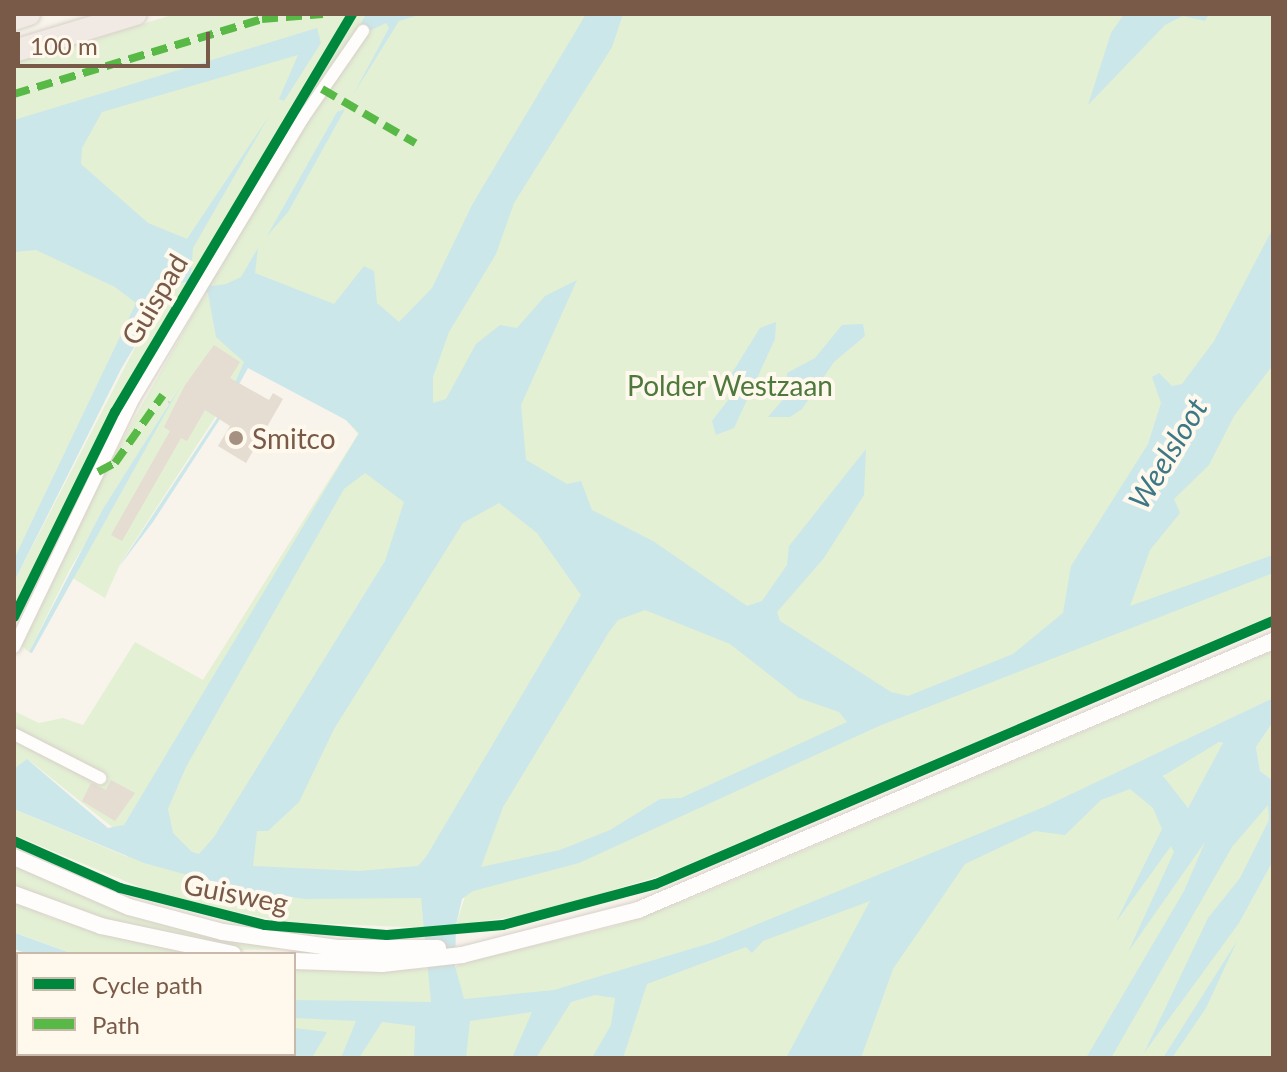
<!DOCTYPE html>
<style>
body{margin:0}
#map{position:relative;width:1287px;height:1072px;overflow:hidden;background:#f8f4eb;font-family:Lato,sans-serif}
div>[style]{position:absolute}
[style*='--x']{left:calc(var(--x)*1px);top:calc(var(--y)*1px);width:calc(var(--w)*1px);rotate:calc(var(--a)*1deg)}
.green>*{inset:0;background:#e3f0d4}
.water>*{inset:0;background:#cbe7ea}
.building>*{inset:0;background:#e5dcd2}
.path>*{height:2px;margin-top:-1px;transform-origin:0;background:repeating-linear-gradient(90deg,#dad3cd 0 2px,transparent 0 8px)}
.roads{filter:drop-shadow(0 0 2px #d7d0c8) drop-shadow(0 0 2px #d7d0c8)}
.street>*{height:12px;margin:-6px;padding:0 6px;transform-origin:6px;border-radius:6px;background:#fefdfc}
.secondary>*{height:16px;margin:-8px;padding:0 8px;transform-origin:8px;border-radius:8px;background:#fefdfc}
.highway>*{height:22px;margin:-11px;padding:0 11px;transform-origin:11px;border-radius:11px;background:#f1e9e4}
.quiet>*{height:8px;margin-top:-4px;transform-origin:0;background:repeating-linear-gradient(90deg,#58b947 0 16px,transparent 0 24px)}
.cycleway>*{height:10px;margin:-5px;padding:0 5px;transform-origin:5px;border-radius:5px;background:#00873e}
.dots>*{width:22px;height:22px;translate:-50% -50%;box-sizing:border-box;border:4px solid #fff8ed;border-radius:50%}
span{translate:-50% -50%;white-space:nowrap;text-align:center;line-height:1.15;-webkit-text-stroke:8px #fff8ed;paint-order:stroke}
.street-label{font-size:28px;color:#795a48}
.park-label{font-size:28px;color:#4d793c}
.poi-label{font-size:28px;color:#795a48}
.left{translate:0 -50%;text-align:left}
.water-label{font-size:30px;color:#3d7886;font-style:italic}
.frame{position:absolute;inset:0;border:16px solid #795a48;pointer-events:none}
.legend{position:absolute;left:16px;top:952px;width:280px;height:104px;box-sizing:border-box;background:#fff8ed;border:2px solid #c9b9ab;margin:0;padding:10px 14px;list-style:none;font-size:24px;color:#795a48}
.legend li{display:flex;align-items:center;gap:16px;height:40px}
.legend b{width:40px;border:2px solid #c9b9ab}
.scale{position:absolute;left:16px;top:32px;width:194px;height:36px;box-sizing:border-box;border:4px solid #795a48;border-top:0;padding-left:10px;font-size:24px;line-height:28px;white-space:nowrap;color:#795a48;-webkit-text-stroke:6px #fff8ed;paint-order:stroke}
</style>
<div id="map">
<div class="green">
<div style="clip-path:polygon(175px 14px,349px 14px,347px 19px,360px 14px,1273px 14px,1273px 615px,663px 875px,533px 914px,456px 925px,465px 896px,424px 901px,428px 928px,284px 922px,161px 896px,14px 835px,14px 809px,128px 857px,116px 830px,30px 761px,14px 769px,14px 711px,39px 723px,63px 718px,83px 725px,135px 642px,203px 680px,358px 434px,346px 420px,249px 365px,120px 564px,105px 598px,71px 577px,180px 385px,70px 569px,29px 652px,22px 646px,111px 460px,205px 293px,183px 288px,104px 426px,14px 610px,14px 582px,162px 295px,138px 307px,14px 559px,14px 63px)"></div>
<div style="clip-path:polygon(1273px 651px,1273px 698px,1112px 775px,1204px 842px,1268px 804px,1270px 820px,1239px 922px,1273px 861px,1273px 1058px,109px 1058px,294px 1054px,294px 967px,432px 969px,432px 1000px,458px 964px,616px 926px,697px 896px)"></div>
<div style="clip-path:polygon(1273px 722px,1273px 781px,1272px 781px,1260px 771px,1256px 747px)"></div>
<div style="clip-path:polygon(1219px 742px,1224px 744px,1188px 808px,1161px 780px,1172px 766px)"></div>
<div style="clip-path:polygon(14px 864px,206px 934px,283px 949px,237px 950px,89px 917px,14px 890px)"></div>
<div style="clip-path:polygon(14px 899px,48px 917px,190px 954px,73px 954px,14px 932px)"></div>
</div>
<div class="water">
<div style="clip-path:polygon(366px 14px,422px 14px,399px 21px,353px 95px,389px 28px,386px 23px,365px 33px,359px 27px)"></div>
<div style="clip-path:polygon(evenodd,586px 14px,623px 14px,612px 47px,514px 203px,496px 254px,449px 332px,433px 377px,433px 403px,446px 399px,476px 344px,500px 325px,517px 328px,545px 296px,577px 280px,521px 405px,526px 460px,567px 484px,581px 481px,592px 510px,653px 541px,747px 606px,762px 601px,787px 565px,789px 546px,866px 449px,864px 495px,824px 558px,777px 612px,780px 621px,891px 692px,908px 696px,1013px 654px,1063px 613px,1071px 566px,1148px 444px,1161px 403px,1152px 377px,1159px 373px,1172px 386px,1182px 384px,1214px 341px,1273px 228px,1273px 365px,1234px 416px,1209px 465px,1174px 499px,1180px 513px,1150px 550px,1130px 606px,1273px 555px,1273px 573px,879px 726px,579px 863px,473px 891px,462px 899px,456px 925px,455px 966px,464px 999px,554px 990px,714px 942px,1044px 807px,1273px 698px,1273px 722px,1256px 747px,1260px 771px,1273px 781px,1273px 861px,1239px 923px,1144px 1053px,1208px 918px,1240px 878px,1269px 820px,1268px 805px,1232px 847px,1111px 1058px,1086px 1058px,1184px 891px,1205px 842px,1128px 952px,1174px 852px,1171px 846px,1116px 922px,1162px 829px,1153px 808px,1130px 789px,1101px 800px,1065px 835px,1035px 831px,965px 864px,893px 969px,861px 1058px,786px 1058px,870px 901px,763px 941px,752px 953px,746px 947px,647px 984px,623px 1058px,592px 1058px,611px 1025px,615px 998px,595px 995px,571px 1002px,536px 1058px,512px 1058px,532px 1012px,470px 1021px,466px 1058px,414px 1058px,415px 1026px,382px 1022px,359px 1058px,341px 1058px,356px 1021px,294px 1018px,294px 1000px,431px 1002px,421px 898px,306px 899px,245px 891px,144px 863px,14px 809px,14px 769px,27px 759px,108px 828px,124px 825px,359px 433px,346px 420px,248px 368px,220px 419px,153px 522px,118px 568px,225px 406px,244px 362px,216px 337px,208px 293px,186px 282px,172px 284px,121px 369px,14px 582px,14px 559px,136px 303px,115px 287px,36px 250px,14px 252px,14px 120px,317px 28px,321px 43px,284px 101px,279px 99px,298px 55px,102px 112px,82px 148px,81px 164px,148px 223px,187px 239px,269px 116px,193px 248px,191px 273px,212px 286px,226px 284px,241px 277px,258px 248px,255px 273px,334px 304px,364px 266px,374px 271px,377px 303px,399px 322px,432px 288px,472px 205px,586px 14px,365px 473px,404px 502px,385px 561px,214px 837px,199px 854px,192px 852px,173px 833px,168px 809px,186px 767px,344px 489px,365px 473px,586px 14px,499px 503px,537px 533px,581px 595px,426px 857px,418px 866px,359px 871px,253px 866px,257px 831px,268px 831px,299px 802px,334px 729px,463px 523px,499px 503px,586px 14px,645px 610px,730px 644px,799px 698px,839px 712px,847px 722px,681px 798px,660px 799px,610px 830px,560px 850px,481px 867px,503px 807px,609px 632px,618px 620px,645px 610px,586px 14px,1219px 742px,1223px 743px,1188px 808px,1163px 776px,1219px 742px)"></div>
<div style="clip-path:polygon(1124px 14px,1209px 14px,1205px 21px,1183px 16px,1165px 25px,1088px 105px,1111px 33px)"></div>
<div style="clip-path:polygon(345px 109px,288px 212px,267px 236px,337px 112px)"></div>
<div style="clip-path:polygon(776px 322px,775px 339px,734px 428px,716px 435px,712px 421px,729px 399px,732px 373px,760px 328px)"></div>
<div style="clip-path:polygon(863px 324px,865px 336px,834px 362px,802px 409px,790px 417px,768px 417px,785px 397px,787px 373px,815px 358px,842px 325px)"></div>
<div style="clip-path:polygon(181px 385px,32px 653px,29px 652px,103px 509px)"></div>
<div style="clip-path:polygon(14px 932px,21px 935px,73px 954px,28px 954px,14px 949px)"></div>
<div style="clip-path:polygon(1237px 941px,1206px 1008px,1172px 1058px,1163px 1058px)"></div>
<div style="clip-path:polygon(294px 1028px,327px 1032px,312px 1058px,174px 1058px,294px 1054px)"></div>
</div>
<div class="building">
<div style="clip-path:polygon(214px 345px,240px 362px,230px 378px,269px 400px,273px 393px,283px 399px,246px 463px,218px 446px,230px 426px,205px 410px,187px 441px,181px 438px,122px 541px,111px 535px,170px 431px,164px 427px,185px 385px)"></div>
<div style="clip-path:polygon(111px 780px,135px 793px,115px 821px,82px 801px,91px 783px,106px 790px)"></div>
</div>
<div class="path">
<div style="--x:161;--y:398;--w:15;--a:28"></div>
</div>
<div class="roads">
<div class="street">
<div style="--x:14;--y:647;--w:276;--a:-64.3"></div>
<div style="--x:134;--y:398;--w:327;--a:-58.9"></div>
<div style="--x:303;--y:118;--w:106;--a:-55.4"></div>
<div style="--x:14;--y:734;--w:97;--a:27.1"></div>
</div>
<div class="secondary">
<div style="--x:14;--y:857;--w:125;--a:23.5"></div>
<div style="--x:129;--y:907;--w:97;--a:14.9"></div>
<div style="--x:223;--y:932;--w:115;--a:8"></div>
<div style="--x:337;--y:948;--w:101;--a:0"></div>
<div style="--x:14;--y:894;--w:93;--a:20.2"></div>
<div style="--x:101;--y:926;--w:135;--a:12"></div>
<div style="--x:294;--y:961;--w:88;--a:2"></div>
<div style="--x:382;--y:964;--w:81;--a:-6.4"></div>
<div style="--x:462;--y:955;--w:182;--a:-14.3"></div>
<div style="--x:638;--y:910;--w:690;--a:-22.96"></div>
</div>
<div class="highway">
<div style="--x:14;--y:19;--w:16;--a:-18"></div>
<div style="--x:14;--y:51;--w:127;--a:-16.9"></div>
</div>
</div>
<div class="quiet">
<div style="--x:322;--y:89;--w:108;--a:30.1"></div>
<div style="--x:14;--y:94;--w:259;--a:-16.8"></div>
<div style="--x:262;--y:19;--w:61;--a:-4.7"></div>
<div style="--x:98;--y:472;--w:19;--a:-28"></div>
<div style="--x:115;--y:463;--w:83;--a:-54.8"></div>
</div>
<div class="cycleway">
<div style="--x:14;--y:617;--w:229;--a:-63.8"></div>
<div style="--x:115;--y:412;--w:463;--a:-59.2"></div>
<div style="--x:14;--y:841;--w:116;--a:23.9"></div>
<div style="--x:120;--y:888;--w:150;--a:14.3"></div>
<div style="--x:265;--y:925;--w:122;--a:4.7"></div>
<div style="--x:387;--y:935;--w:116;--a:-4.9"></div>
<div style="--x:503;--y:925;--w:158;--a:-15"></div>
<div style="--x:656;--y:884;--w:671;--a:-23.09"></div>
</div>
<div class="dots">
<div style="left:236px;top:438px;background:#a59081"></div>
</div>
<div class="street-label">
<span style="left:154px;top:299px;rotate:-59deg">Guispad</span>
<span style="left:236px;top:893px;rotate:11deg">Guisweg</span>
</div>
<div class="park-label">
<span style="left:730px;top:385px">Polder Westzaan</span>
</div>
<div class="poi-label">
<span class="left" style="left:252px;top:438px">Smitco</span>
</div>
<div class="water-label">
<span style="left:1167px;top:453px;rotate:-59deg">Weelsloot</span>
</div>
<div class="frame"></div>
<ul class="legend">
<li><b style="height:10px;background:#00873e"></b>Cycle path</li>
<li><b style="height:10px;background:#58b947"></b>Path</li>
</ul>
<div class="scale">100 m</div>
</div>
